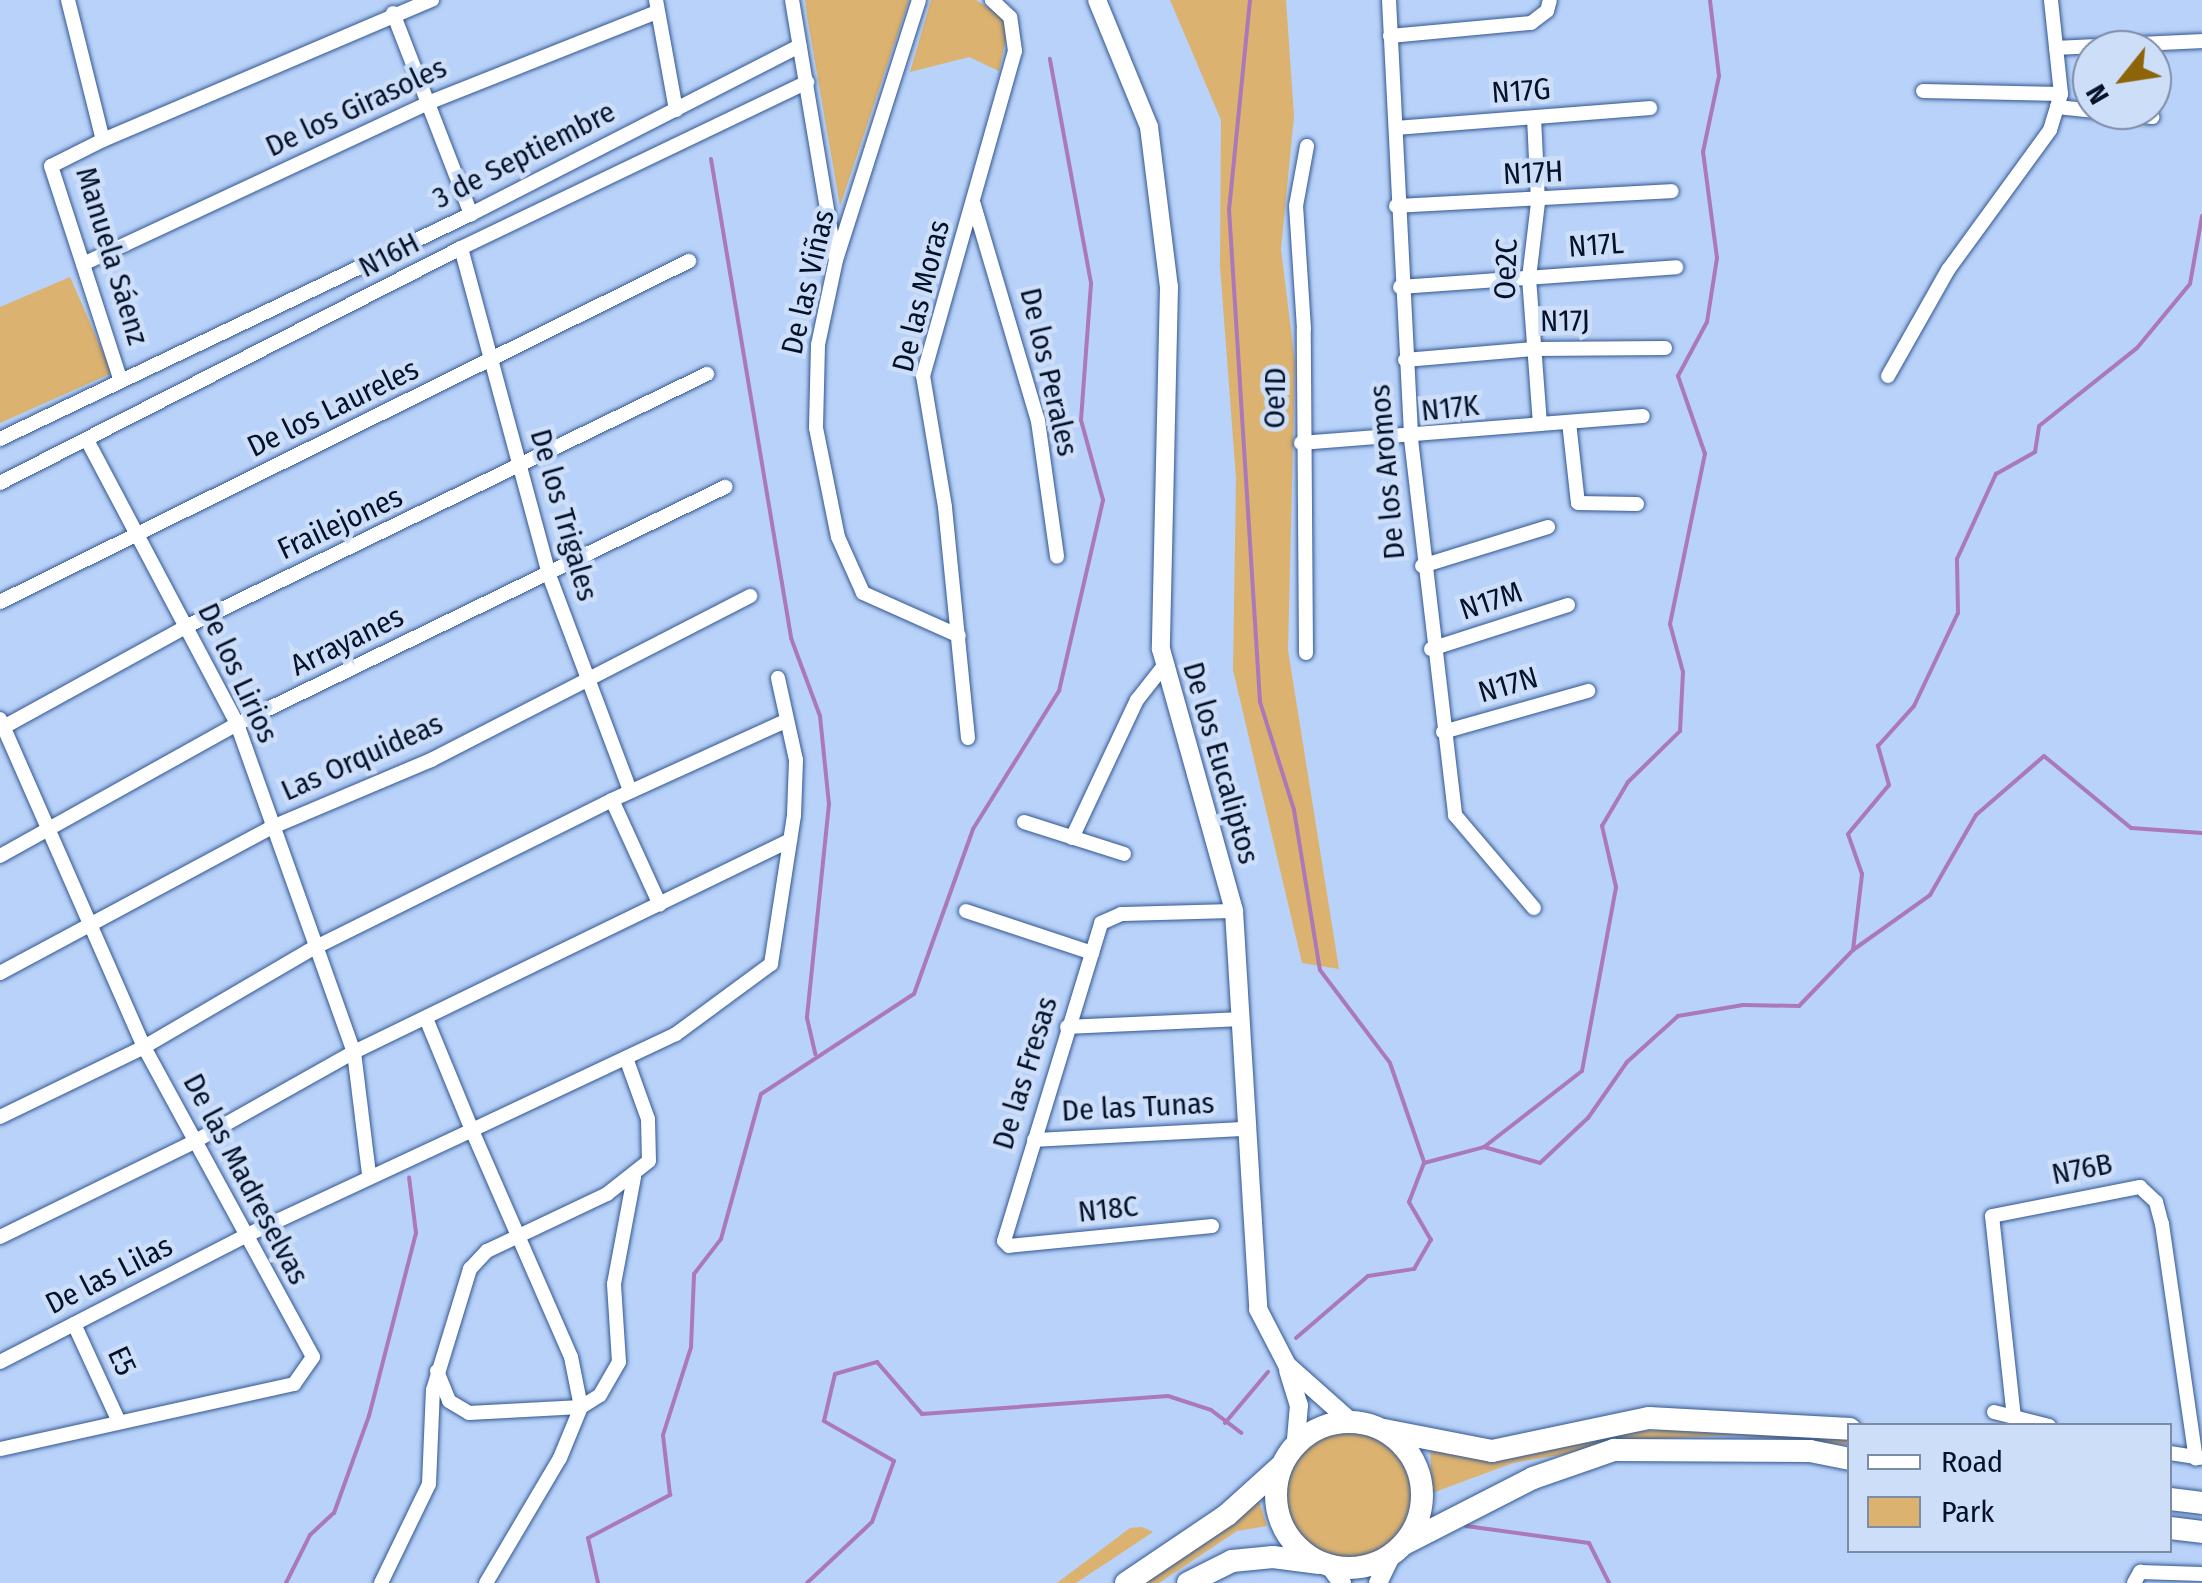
<!DOCTYPE html>
<meta charset="utf-8">
<style>
body{margin:0}
#map{position:relative;width:2202px;height:1583px;overflow:hidden;background:#b8d2f9;font-family:"Fira Sans Condensed",sans-serif}
div>[style]{position:absolute}
[style*='--x']{left:calc(var(--x)*1px);top:calc(var(--y)*1px);width:calc(var(--w)*1px);rotate:calc(var(--a)*1deg)}
.green>*{inset:0;background:#dbb26f}
.round{border-radius:50%}
.stream>*{height:4px;margin:-2px;padding:0 2px;transform-origin:2px;border-radius:2px;background:#ab78b8}
.roads{filter:drop-shadow(0 0 2px #335791) drop-shadow(0 0 2px #335791)}
.minor>*{height:14px;margin:-7px;padding:0 7px;transform-origin:7px;border-radius:7px;background:#fff}
.tertiary>*{height:18px;margin:-9px;padding:0 9px;transform-origin:9px;border-radius:9px;background:#fff}
.trunk>*{height:22px;margin:-11px;padding:0 11px;transform-origin:11px;border-radius:11px;background:#fff}
.trunk>.ring{margin:-11px;padding:0;box-sizing:content-box;background:none;border:22px solid #fff;border-radius:50%}
span{translate:-50% -50%;white-space:nowrap;text-align:center;line-height:1.15;-webkit-text-stroke:9px #cddef9;paint-order:stroke}
.street-label{font-size:30px;color:#041128}
.legend{position:absolute;left:1847px;top:1423px;width:325px;height:130px;box-sizing:border-box;background:#cddef9;border:2px solid #7d8ca5;margin:0;padding:12px 18px;list-style:none;font-size:30px;color:#041128}
.legend li{display:flex;align-items:center;gap:20px;height:50px}
.legend b{width:50px;border:2px solid #7d8ca5}
.north{position:absolute;left:2072px;top:30px;width:100px;height:100px;box-sizing:border-box;background:#cddef9;border:2px solid #7d8ca5;border-radius:50%;rotate:240deg;font-size:28px;font-weight:700;line-height:40px;text-align:center;color:#041128}
.north::after{content:'';display:block;margin:auto;width:35px;height:45px;background:#8d6407;clip-path:polygon(50% 0,100% 100%,50% 72%,0 100%)}
</style>
<div id="map">
<div class="green">
<div style="clip-path:polygon(805px 0,909px 0,840px 206px,807px 16px)"></div>
<div style="clip-path:polygon(931px 0,976px 0,1003px 17px,1007px 34px,999px 71px,969px 57px,910px 72px)"></div>
<div style="clip-path:polygon(1170px 0,1286px 0,1294px 116px,1281px 249px,1295px 363px,1288px 650px,1339px 969px,1302px 963px,1233px 670px,1236px 478px,1220px 266px,1221px 120px)"></div>
<div style="clip-path:polygon(70px 277px,112px 373px,0 423px,0 307px)"></div>
<div class="round" style="left:1281px;top:1426px;width:132px;height:132px"></div>
<div style="clip-path:polygon(1683px 1429px,1849px 1436px,1850px 1445px,1734px 1435px,1652px 1439px,1513px 1463px,1432px 1493px,1430px 1442px)"></div>
<div style="clip-path:polygon(1255px 1489px,1267px 1526px,1237px 1531px,1159px 1583px,1143px 1583px)"></div>
<div style="clip-path:polygon(1142px 1527px,1153px 1532px,1076px 1583px,1057px 1583px,1130px 1528px)"></div>
</div>
<div class="stream">
<div style="--x:1250;--y:0;--w:210;--a:95.7"></div>
<div style="--x:1229;--y:209;--w:494;--a:86.4"></div>
<div style="--x:1260;--y:702;--w:113;--a:72.5"></div>
<div style="--x:1294;--y:810;--w:162;--a:80.8"></div>
<div style="--x:1320;--y:970;--w:116;--a:53"></div>
<div style="--x:1390;--y:1063;--w:105;--a:71"></div>
<div style="--x:711;--y:159;--w:486;--a:80.5"></div>
<div style="--x:791;--y:638;--w:83;--a:69.6"></div>
<div style="--x:820;--y:716;--w:88;--a:84.2"></div>
<div style="--x:829;--y:804;--w:215;--a:95.9"></div>
<div style="--x:807;--y:1018;--w:37;--a:77"></div>
<div style="--x:1853;--y:950;--w:77;--a:-83.2"></div>
<div style="--x:1862;--y:874;--w:42;--a:-109.3"></div>
<div style="--x:1848;--y:834;--w:64;--a:-50.1"></div>
<div style="--x:1889;--y:785;--w:41;--a:-105.8"></div>
<div style="--x:1878;--y:746;--w:54;--a:-48"></div>
<div style="--x:1914;--y:706;--w:103;--a:-64.7"></div>
<div style="--x:1958;--y:613;--w:54;--a:-91.1"></div>
<div style="--x:1957;--y:559;--w:94;--a:-65.4"></div>
<div style="--x:1996;--y:474;--w:45;--a:-29.4"></div>
<div style="--x:2035;--y:452;--w:26;--a:-81"></div>
<div style="--x:2039;--y:426;--w:125;--a:-38.5"></div>
<div style="--x:2137;--y:348;--w:83;--a:-50.4"></div>
<div style="--x:2190;--y:284;--w:69;--a:-80"></div>
<div style="--x:1484;--y:1147;--w:124;--a:-37.8"></div>
<div style="--x:1582;--y:1071;--w:187;--a:-79.5"></div>
<div style="--x:1616;--y:887;--w:63;--a:-102.9"></div>
<div style="--x:1602;--y:826;--w:51;--a:-59.4"></div>
<div style="--x:1628;--y:782;--w:73;--a:-44.4"></div>
<div style="--x:1680;--y:731;--w:59;--a:-87.1"></div>
<div style="--x:1683;--y:672;--w:50;--a:-105.2"></div>
<div style="--x:1670;--y:624;--w:174;--a:-78.4"></div>
<div style="--x:1705;--y:454;--w:83;--a:-109.1"></div>
<div style="--x:1678;--y:376;--w:61;--a:-61.8"></div>
<div style="--x:1707;--y:322;--w:65;--a:-81.1"></div>
<div style="--x:1717;--y:258;--w:107;--a:-97.5"></div>
<div style="--x:1703;--y:152;--w:78;--a:-78.1"></div>
<div style="--x:1719;--y:76;--w:77;--a:-96.8"></div>
<div style="--x:1296;--y:1338;--w:95;--a:-40.7"></div>
<div style="--x:1368;--y:1276;--w:47;--a:-8.7"></div>
<div style="--x:1414;--y:1269;--w:34;--a:-60"></div>
<div style="--x:1431;--y:1240;--w:44;--a:-120.1"></div>
<div style="--x:1409;--y:1202;--w:42;--a:-69"></div>
<div style="--x:1424;--y:1163;--w:62;--a:-14.9"></div>
<div style="--x:1484;--y:1147;--w:58;--a:15.9"></div>
<div style="--x:1540;--y:1163;--w:66;--a:-43.2"></div>
<div style="--x:1588;--y:1118;--w:68;--a:-55.1"></div>
<div style="--x:1627;--y:1062;--w:69;--a:-42"></div>
<div style="--x:1678;--y:1016;--w:66;--a:-9.6"></div>
<div style="--x:1743;--y:1005;--w:56;--a:1"></div>
<div style="--x:1799;--y:1006;--w:78;--a:-46"></div>
<div style="--x:1853;--y:950;--w:95;--a:-35.5"></div>
<div style="--x:1930;--y:895;--w:92;--a:-60.1"></div>
<div style="--x:1976;--y:815;--w:90;--a:-40.9"></div>
<div style="--x:2044;--y:756;--w:113;--a:39.6"></div>
<div style="--x:2131;--y:828;--w:71;--a:4"></div>
<div style="--x:1225;--y:1423;--w:67;--a:-49.9"></div>
<div style="--x:1466;--y:1526;--w:124;--a:7.9"></div>
<div style="--x:1589;--y:1543;--w:45;--a:63.4"></div>
<div style="--x:286;--y:1583;--w:54;--a:-63.4"></div>
<div style="--x:310;--y:1535;--w:33;--a:-43"></div>
<div style="--x:334;--y:1513;--w:103;--a:-70.2"></div>
<div style="--x:369;--y:1416;--w:189;--a:-75.6"></div>
<div style="--x:416;--y:1233;--w:56;--a:-97.1"></div>
<div style="--x:598;--y:1583;--w:46;--a:-102.5"></div>
<div style="--x:588;--y:1538;--w:93;--a:-27.7"></div>
<div style="--x:670;--y:1495;--w:60;--a:-96.7"></div>
<div style="--x:663;--y:1435;--w:92;--a:-72.3"></div>
<div style="--x:691;--y:1347;--w:73;--a:-87.6"></div>
<div style="--x:694;--y:1274;--w:44;--a:-52.4"></div>
<div style="--x:721;--y:1239;--w:150;--a:-74.6"></div>
<div style="--x:761;--y:1094;--w:183;--a:-33.2"></div>
<div style="--x:914;--y:994;--w:175;--a:-70.3"></div>
<div style="--x:973;--y:829;--w:163;--a:-58.1"></div>
<div style="--x:1059;--y:691;--w:196;--a:-77"></div>
<div style="--x:1103;--y:500;--w:83;--a:-105.4"></div>
<div style="--x:1081;--y:420;--w:137;--a:-85.8"></div>
<div style="--x:1091;--y:283;--w:228;--a:-100.4"></div>
<div style="--x:807;--y:1583;--w:89;--a:-43.2"></div>
<div style="--x:872;--y:1522;--w:65;--a:-70.2"></div>
<div style="--x:894;--y:1461;--w:81;--a:-150.3"></div>
<div style="--x:824;--y:1421;--w:48;--a:-76.8"></div>
<div style="--x:835;--y:1374;--w:44;--a:-15.9"></div>
<div style="--x:877;--y:1362;--w:69;--a:49.1"></div>
<div style="--x:922;--y:1414;--w:247;--a:-4.2"></div>
<div style="--x:1168;--y:1396;--w:45;--a:18"></div>
<div style="--x:1211;--y:1410;--w:38;--a:37"></div>
</div>
<div class="roads">
<div class="minor">
<div style="--x:68;--y:0;--w:144;--a:76"></div>
<div style="--x:103;--y:140;--w:58;--a:153.4"></div>
<div style="--x:51;--y:166;--w:226;--a:72"></div>
<div style="--x:656;--y:0;--w:112;--a:79.7"></div>
<div style="--x:792;--y:0;--w:260;--a:80.5"></div>
<div style="--x:919;--y:0;--w:273;--a:107.7"></div>
<div style="--x:836;--y:260;--w:87;--a:102"></div>
<div style="--x:818;--y:345;--w:83;--a:91.4"></div>
<div style="--x:816;--y:428;--w:111;--a:78.6"></div>
<div style="--x:838;--y:537;--w:61;--a:65.9"></div>
<div style="--x:863;--y:593;--w:105;--a:24.1"></div>
<div style="--x:1389;--y:0;--w:440;--a:87.1"></div>
<div style="--x:1411;--y:439;--w:379;--a:83.3"></div>
<div style="--x:1455;--y:815;--w:122;--a:49.7"></div>
<div style="--x:393;--y:13;--w:216;--a:68.8"></div>
<div style="--x:1390;--y:36;--w:142;--a:-5.3"></div>
<div style="--x:1531;--y:23;--w:20;--a:-37"></div>
<div style="--x:1547;--y:11;--w:11;--a:-75"></div>
<div style="--x:2056;--y:48;--w:146;--a:-2.7"></div>
<div style="--x:1923;--y:91;--w:138;--a:1.2"></div>
<div style="--x:2057;--y:107;--w:96;--a:6"></div>
<div style="--x:1396;--y:128;--w:255;--a:-4.5"></div>
<div style="--x:103;--y:140;--w:358;--a:-23.1"></div>
<div style="--x:974;--y:205;--w:225;--a:73.5"></div>
<div style="--x:1038;--y:421;--w:137;--a:82"></div>
<div style="--x:1396;--y:206;--w:276;--a:-3.1"></div>
<div style="--x:461;--y:248;--w:339;--a:74.9"></div>
<div style="--x:549;--y:575;--w:231;--a:69.4"></div>
<div style="--x:83;--y:264;--w:381;--a:-25"></div>
<div style="--x:428;--y:103;--w:246;--a:-21.7"></div>
<div style="--x:1400;--y:287;--w:277;--a:-4.1"></div>
<div style="--x:1405;--y:360;--w:129;--a:-4.9"></div>
<div style="--x:1534;--y:349;--w:131;--a:-0.4"></div>
<div style="--x:1888;--y:376;--w:122;--a:-60.5"></div>
<div style="--x:1948;--y:270;--w:173;--a:-53.9"></div>
<div style="--x:2050;--y:130;--w:38;--a:-73"></div>
<div style="--x:2061;--y:94;--w:95;--a:-96.1"></div>
<div style="--x:1569;--y:422;--w:81;--a:83.7"></div>
<div style="--x:1578;--y:503;--w:59;--a:1"></div>
<div style="--x:1540;--y:424;--w:103;--a:-4.4"></div>
<div style="--x:0;--y:439;--w:522;--a:-25.53"></div>
<div style="--x:471;--y:214;--w:369;--a:-27.1"></div>
<div style="--x:88;--y:442;--w:319;--a:62.1"></div>
<div style="--x:237;--y:724;--w:348;--a:70.4"></div>
<div style="--x:354;--y:1052;--w:124;--a:83"></div>
<div style="--x:1301;--y:443;--w:240;--a:-4.5"></div>
<div style="--x:1540;--y:424;--w:146;--a:-94.3"></div>
<div style="--x:1529;--y:278;--w:77;--a:-83.2"></div>
<div style="--x:1538;--y:202;--w:84;--a:-92.7"></div>
<div style="--x:0;--y:483;--w:517;--a:-27.01"></div>
<div style="--x:461;--y:248;--w:384;--a:-25.6"></div>
<div style="--x:1422;--y:566;--w:132;--a:-17.2"></div>
<div style="--x:0;--y:602;--w:769;--a:-26.33"></div>
<div style="--x:1431;--y:649;--w:144;--a:-17.8"></div>
<div style="--x:1306;--y:653;--w:324;--a:-90.4"></div>
<div style="--x:1304;--y:329;--w:123;--a:-93.7"></div>
<div style="--x:1296;--y:206;--w:61;--a:-79.6"></div>
<div style="--x:0;--y:719;--w:358;--a:66.3"></div>
<div style="--x:144;--y:1047;--w:353;--a:61.4"></div>
<div style="--x:313;--y:1357;--w:33;--a:125"></div>
<div style="--x:294;--y:1384;--w:301;--a:167.5"></div>
<div style="--x:0;--y:729;--w:213;--a:-28.8"></div>
<div style="--x:187;--y:626;--w:578;--a:-25.86"></div>
<div style="--x:1443;--y:732;--w:151;--a:-15.8"></div>
<div style="--x:968;--y:738;--w:232;--a:-95.7"></div>
<div style="--x:945;--y:507;--w:133;--a:-99.5"></div>
<div style="--x:923;--y:376;--w:338;--a:-74.2"></div>
<div style="--x:1015;--y:51;--w:34;--a:-98"></div>
<div style="--x:1010;--y:17;--w:25;--a:-137"></div>
<div style="--x:612;--y:800;--w:190;--a:-24.5"></div>
<div style="--x:1024;--y:822;--w:105;--a:17.7"></div>
<div style="--x:1072;--y:838;--w:153;--a:-64.8"></div>
<div style="--x:1137;--y:700;--w:42;--a:-51.8"></div>
<div style="--x:0;--y:856;--w:271;--a:-29.1"></div>
<div style="--x:237;--y:724;--w:543;--a:-25.9"></div>
<div style="--x:966;--y:911;--w:133;--a:18.4"></div>
<div style="--x:0;--y:973;--w:306;--a:-28.2"></div>
<div style="--x:270;--y:828;--w:175;--a:-22.9"></div>
<div style="--x:431;--y:760;--w:359;--a:-27.2"></div>
<div style="--x:1067;--y:1027;--w:174;--a:-2.6"></div>
<div style="--x:0;--y:1117;--w:160;--a:-25.9"></div>
<div style="--x:144;--y:1047;--w:194;--a:-30.3"></div>
<div style="--x:312;--y:949;--w:335;--a:-26.4"></div>
<div style="--x:612;--y:800;--w:115;--a:65.4"></div>
<div style="--x:1034;--y:1140;--w:211;--a:-3"></div>
<div style="--x:1212;--y:1226;--w:204;--a:174.4"></div>
<div style="--x:1009;--y:1246;--w:7;--a:-135"></div>
<div style="--x:1004;--y:1241;--w:332;--a:-73"></div>
<div style="--x:1101;--y:923;--w:22;--a:-24"></div>
<div style="--x:1121;--y:914;--w:113;--a:-1.5"></div>
<div style="--x:0;--y:1237;--w:214;--a:-26.1"></div>
<div style="--x:192;--y:1143;--w:186;--a:-29.3"></div>
<div style="--x:354;--y:1052;--w:485;--a:-25.9"></div>
<div style="--x:74;--y:1324;--w:108;--a:65.3"></div>
<div style="--x:0;--y:1362;--w:273;--a:-27.2"></div>
<div style="--x:243;--y:1237;--w:253;--a:-25"></div>
<div style="--x:472;--y:1130;--w:118;--a:-112.4"></div>
<div style="--x:437;--y:1371;--w:32;--a:68"></div>
<div style="--x:449;--y:1401;--w:23;--a:31"></div>
<div style="--x:469;--y:1413;--w:112;--a:-3.1"></div>
<div style="--x:581;--y:1407;--w:22;--a:-32"></div>
<div style="--x:600;--y:1395;--w:38;--a:-60"></div>
<div style="--x:619;--y:1362;--w:78;--a:-93.7"></div>
<div style="--x:614;--y:1284;--w:109;--a:-79.4"></div>
<div style="--x:1994;--y:1412;--w:57;--a:14.3"></div>
<div style="--x:2014;--y:1418;--w:203;--a:-96.2"></div>
<div style="--x:1992;--y:1216;--w:151;--a:-11.1"></div>
<div style="--x:2140;--y:1187;--w:22;--a:43"></div>
<div style="--x:2156;--y:1202;--w:23;--a:75"></div>
<div style="--x:2162;--y:1224;--w:237;--a:81.8"></div>
<div style="--x:2170;--y:1453;--w:31;--a:9"></div>
<div style="--x:381;--y:1583;--w:110;--a:-64.1"></div>
<div style="--x:429;--y:1484;--w:94;--a:-87.6"></div>
<div style="--x:433;--y:1390;--w:127;--a:-73"></div>
<div style="--x:470;--y:1269;--w:25;--a:-47"></div>
<div style="--x:487;--y:1251;--w:133;--a:-25.4"></div>
<div style="--x:607;--y:1194;--w:53;--a:-38.2"></div>
<div style="--x:649;--y:1161;--w:42;--a:-91.4"></div>
<div style="--x:648;--y:1119;--w:65;--a:-109.8"></div>
<div style="--x:486;--y:1583;--w:145;--a:-59.4"></div>
<div style="--x:560;--y:1458;--w:55;--a:-67.6"></div>
<div style="--x:581;--y:1407;--w:51;--a:-101.3"></div>
<div style="--x:571;--y:1357;--w:248;--a:-113.6"></div>
<div style="--x:472;--y:1130;--w:225;--a:-25.2"></div>
<div style="--x:676;--y:1034;--w:118;--a:-36.4"></div>
<div style="--x:771;--y:964;--w:151;--a:-81.2"></div>
<div style="--x:794;--y:815;--w:55;--a:-87.9"></div>
<div style="--x:796;--y:760;--w:84;--a:-102.4"></div>
<div style="--x:2134;--y:1583;--w:13;--a:-61"></div>
<div style="--x:2140;--y:1572;--w:62;--a:1.8"></div>
</div>
<div class="tertiary">
<div style="--x:1097;--y:0;--w:137;--a:67.7"></div>
<div style="--x:1149;--y:127;--w:161;--a:82.9"></div>
<div style="--x:1169;--y:287;--w:362;--a:91.3"></div>
<div style="--x:1161;--y:649;--w:272;--a:74.4"></div>
<div style="--x:1234;--y:911;--w:399;--a:86.5"></div>
<div style="--x:1258;--y:1309;--w:63;--a:62.6"></div>
<div style="--x:1287;--y:1365;--w:84;--a:41.6"></div>
<div style="--x:1288;--y:1370;--w:37;--a:73"></div>
<div style="--x:1299;--y:1405;--w:38;--a:95"></div>
<div style="--x:1331;--y:1568;--w:19;--a:54"></div>
<div style="--x:1378;--y:1583;--w:30;--a:-64"></div>
</div>
<div class="trunk">
<div class="ring" style="left:1276px;top:1422px;width:124px;height:124px"></div>
<div style="--x:1384;--y:1430;--w:110;--a:11"></div>
<div style="--x:1492;--y:1451;--w:160;--a:-11.9"></div>
<div style="--x:1649;--y:1418;--w:201;--a:3.1"></div>
<div style="--x:2170;--y:1499;--w:32;--a:7"></div>
<div style="--x:2170;--y:1528;--w:32;--a:7"></div>
<div style="--x:1404;--y:1544;--w:145;--a:-27.1"></div>
<div style="--x:1533;--y:1478;--w:86;--a:-19.1"></div>
<div style="--x:1614;--y:1450;--w:196;--a:0.3"></div>
<div style="--x:1810;--y:1451;--w:41;--a:11.3"></div>
<div style="--x:1126;--y:1583;--w:122;--a:-34"></div>
<div style="--x:1227;--y:1515;--w:72;--a:-42.2"></div>
<div style="--x:1188;--y:1583;--w:49;--a:-26.6"></div>
<div style="--x:1232;--y:1561;--w:41;--a:-5.6"></div>
<div style="--x:1273;--y:1557;--w:45;--a:7.6"></div>
</div>
</div>
<div class="street-label">
<span style="left:1521px;top:91px;rotate:-4deg">N17G</span>
<span style="left:356px;top:107px;rotate:-25deg">De los Girasoles</span>
<span style="left:524px;top:155px;rotate:-27deg">3 de Septiembre</span>
<span style="left:1533px;top:173px;rotate:-3deg">N17H</span>
<span style="left:1596px;top:245px;rotate:-4deg">N17L</span>
<span style="left:389px;top:255px;rotate:-27deg">N16H</span>
<span style="left:112px;top:256px;rotate:73deg">Manuela Sáenz</span>
<span style="left:1506px;top:269px;rotate:-88deg">Oe2C</span>
<span style="left:808px;top:282px;rotate:-77deg">De las Viñas</span>
<span style="left:921px;top:296px;rotate:-76deg">De las Moras</span>
<span style="left:1565px;top:321px;rotate:-1deg">N17J</span>
<span style="left:1049px;top:372px;rotate:77deg">De los Perales</span>
<span style="left:1275px;top:398px;rotate:-89deg">Oe1D</span>
<span style="left:333px;top:408px;rotate:-26deg">De los Laureles</span>
<span style="left:1450px;top:408px;rotate:-6deg">N17K</span>
<span style="left:1387px;top:472px;rotate:-95deg">De los Aromos</span>
<span style="left:564px;top:515px;rotate:74deg">De los Trigales</span>
<span style="left:340px;top:523px;rotate:-25deg">Frailejones</span>
<span style="left:1491px;top:601px;rotate:-18deg">N17M</span>
<span style="left:347px;top:641px;rotate:-26deg">Arrayanes</span>
<span style="left:238px;top:673px;rotate:65deg">De los Lirios</span>
<span style="left:1508px;top:685px;rotate:-16deg">N17N</span>
<span style="left:362px;top:757px;rotate:-24deg">Las Orquideas</span>
<span style="left:1221px;top:763px;rotate:74deg">De los Eucaliptos</span>
<span style="left:1025px;top:1073px;rotate:-73deg">De las Fresas</span>
<span style="left:1138px;top:1107px;rotate:-3deg">De las Tunas</span>
<span style="left:2082px;top:1169px;rotate:-11deg">N76B</span>
<span style="left:246px;top:1179px;rotate:62deg">De las Madreselvas</span>
<span style="left:1108px;top:1209px;rotate:-6deg">N18C</span>
<span style="left:109px;top:1275px;rotate:-27deg">De las Lilas</span>
<span style="left:122px;top:1361px;rotate:65deg">E5</span>
</div>
<ul class="legend">
<li><b style="height:12px;background:#fff"></b>Road</li>
<li><b style="height:28px;background:#dbb26f"></b>Park</li>
</ul>
<div class="north">N</div>
</div>
